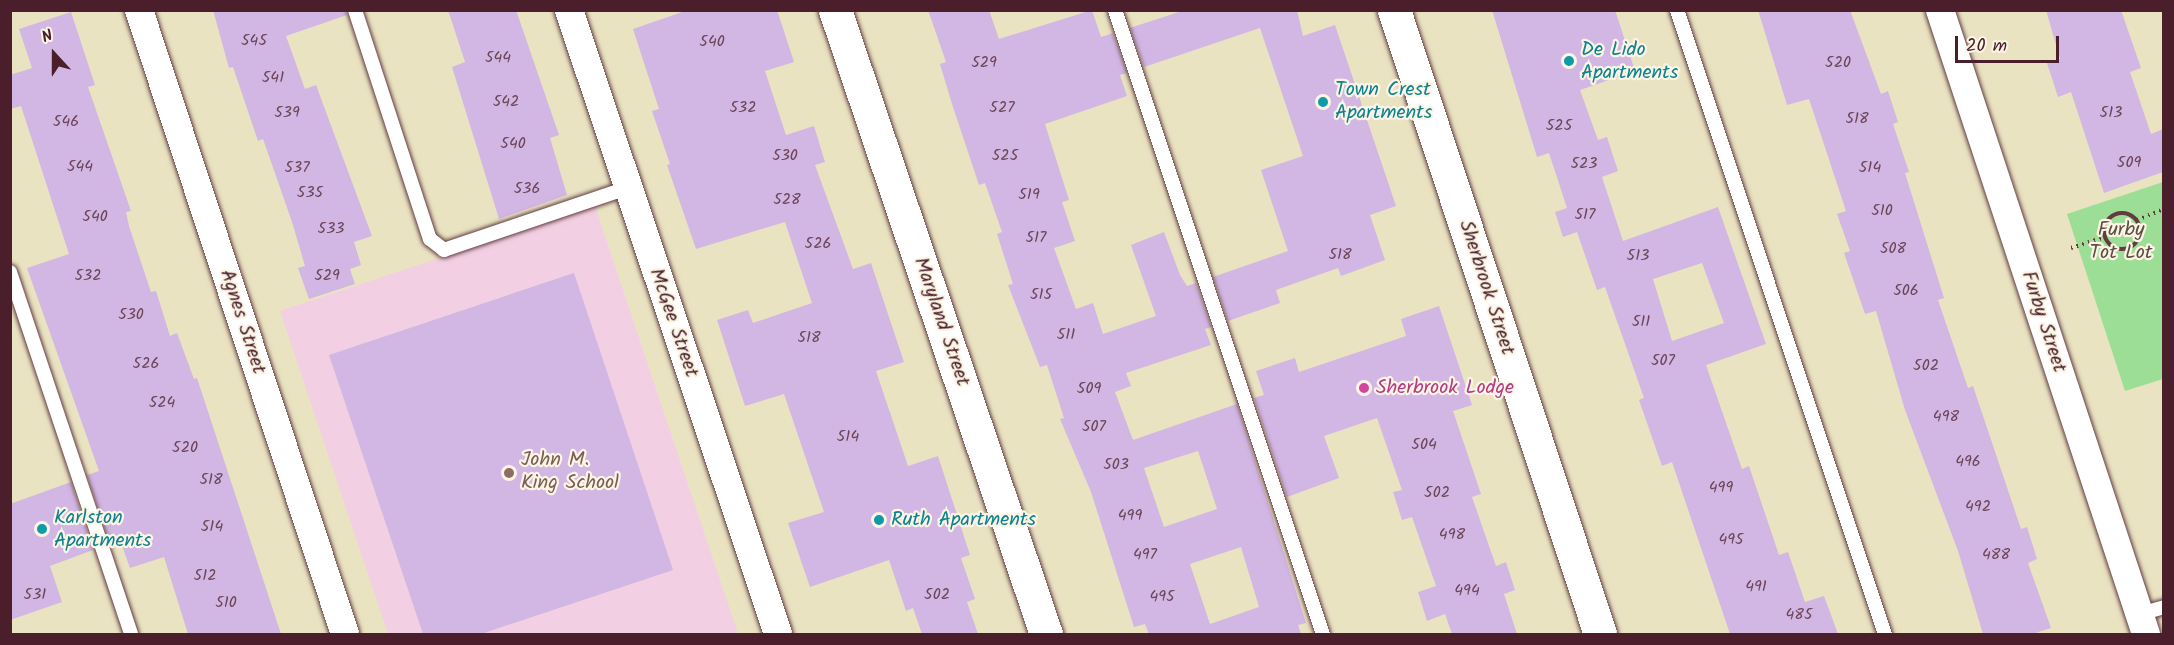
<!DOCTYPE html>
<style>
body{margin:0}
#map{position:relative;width:2174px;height:645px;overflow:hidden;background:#eae3c2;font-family:Kalam,sans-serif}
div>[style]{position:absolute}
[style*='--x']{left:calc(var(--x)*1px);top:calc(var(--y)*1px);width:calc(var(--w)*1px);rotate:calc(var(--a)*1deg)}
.built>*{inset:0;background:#f2cfe2}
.green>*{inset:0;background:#9cde95}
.building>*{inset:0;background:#d2b6e3}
.path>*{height:4px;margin-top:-2px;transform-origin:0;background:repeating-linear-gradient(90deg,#623c42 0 1.5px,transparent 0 6px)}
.path>.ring{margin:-2px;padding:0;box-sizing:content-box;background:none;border:4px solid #623c42;border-radius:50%}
.roads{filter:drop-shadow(0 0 2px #623c42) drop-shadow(0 0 2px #623c42)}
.lane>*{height:14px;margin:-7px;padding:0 7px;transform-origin:7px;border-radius:7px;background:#fff}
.street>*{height:28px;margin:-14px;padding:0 14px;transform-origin:14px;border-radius:14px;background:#fff}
.secondary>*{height:33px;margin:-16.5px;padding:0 16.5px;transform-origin:16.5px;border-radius:16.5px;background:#fff}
.dots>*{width:16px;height:16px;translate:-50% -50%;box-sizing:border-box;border:3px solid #fcf5e5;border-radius:50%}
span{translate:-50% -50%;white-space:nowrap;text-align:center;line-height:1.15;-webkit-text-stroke:4.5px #fcf5e5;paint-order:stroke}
.number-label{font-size:16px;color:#6c4559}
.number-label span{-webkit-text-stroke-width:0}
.culture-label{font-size:20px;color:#0d838f}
.left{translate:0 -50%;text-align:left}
.park-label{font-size:20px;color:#5e4f46}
.street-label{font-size:20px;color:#4a1f2b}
.hotel-label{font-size:20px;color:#b23c85}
.education-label{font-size:20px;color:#785e54}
.frame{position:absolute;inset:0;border:12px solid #4a1f2b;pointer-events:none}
.north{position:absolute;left:24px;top:24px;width:60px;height:60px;-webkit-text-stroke:4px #fcf5e5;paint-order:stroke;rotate:339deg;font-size:16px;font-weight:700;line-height:24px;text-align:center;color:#4a1f2b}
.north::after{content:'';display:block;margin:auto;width:21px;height:27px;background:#4a1f2b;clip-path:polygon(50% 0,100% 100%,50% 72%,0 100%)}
.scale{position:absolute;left:1955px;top:36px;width:104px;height:27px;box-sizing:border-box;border:3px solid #4a1f2b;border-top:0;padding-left:8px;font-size:18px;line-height:21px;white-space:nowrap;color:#4a1f2b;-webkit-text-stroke:4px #fcf5e5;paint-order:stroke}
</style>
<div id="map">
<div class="built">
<div style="clip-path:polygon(595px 206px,738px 634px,388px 634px,280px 311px)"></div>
</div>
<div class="green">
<div style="clip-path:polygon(2163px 182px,2163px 379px,2125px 391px,2067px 214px)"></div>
</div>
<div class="building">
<div style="clip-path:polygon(213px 10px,346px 10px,347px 15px,286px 36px,305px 89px,316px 85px,372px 236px,354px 242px,361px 265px,350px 269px,355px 284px,309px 299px,298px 268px,305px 266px,292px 222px,263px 139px,258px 141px,233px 67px,229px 68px)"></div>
<div style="clip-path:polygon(448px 10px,516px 10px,559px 135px,550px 138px,567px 195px,499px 219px,452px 67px,465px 62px)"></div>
<div style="clip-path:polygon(688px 10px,777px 10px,794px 62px,765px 71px,786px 135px,814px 126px,825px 162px,815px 165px,853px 269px,871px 263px,904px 362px,876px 371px,908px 466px,938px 456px,970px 555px,961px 558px,975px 599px,967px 602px,978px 634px,922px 634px,913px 608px,906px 611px,889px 560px,810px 587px,788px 523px,824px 512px,784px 394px,745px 406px,717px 320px,748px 310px,753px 323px,812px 303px,785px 222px,696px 249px,667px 165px,670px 164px,652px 111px,659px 109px,633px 29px)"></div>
<div style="clip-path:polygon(evenodd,928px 10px,989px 10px,999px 39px,1092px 10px,1101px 37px,1113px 33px,1127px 73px,1120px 75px,1127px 96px,1045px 124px,1069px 200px,1062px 202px,1075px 241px,1054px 248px,1076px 309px,1093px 303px,1103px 334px,1156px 316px,1131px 245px,1164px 232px,1180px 275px,1187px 286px,1196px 283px,1211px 327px,1205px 329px,1211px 345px,1126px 373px,1131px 386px,1115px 392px,1133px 440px,1237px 404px,1306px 623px,1298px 625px,1301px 634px,1149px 634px,1145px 624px,1134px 627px,1091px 492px,1060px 419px,1064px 418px,1047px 365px,1040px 367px,1008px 285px,1013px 284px,997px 234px,1002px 232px,985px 183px,979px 185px,952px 104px,940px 64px,946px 62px,928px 10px,1198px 451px,1217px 509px,1164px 527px,1144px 468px,1198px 451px,928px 10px,1241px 547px,1259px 607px,1210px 624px,1190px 564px,1241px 547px)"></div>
<div style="clip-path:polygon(1185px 10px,1297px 10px,1303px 36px,1335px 25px,1396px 206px,1370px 215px,1385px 260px,1341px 276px,1338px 268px,1276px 290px,1280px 303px,1228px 321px,1213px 277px,1288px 251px,1261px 170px,1303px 156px,1260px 28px,1144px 67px,1130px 28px)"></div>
<div style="clip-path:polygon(evenodd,1492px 10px,1615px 10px,1635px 71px,1580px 90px,1598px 140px,1607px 137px,1618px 171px,1602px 177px,1623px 241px,1718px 207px,1766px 344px,1706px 365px,1742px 469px,1749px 466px,1779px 555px,1788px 552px,1805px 602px,1824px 596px,1838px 634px,1730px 634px,1672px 462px,1662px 466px,1639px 400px,1644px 398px,1605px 287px,1597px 290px,1577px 232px,1563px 237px,1555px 212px,1567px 208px,1549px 153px,1537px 157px,1492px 10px,1702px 263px,1724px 323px,1672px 341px,1653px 279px,1702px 263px)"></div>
<div style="clip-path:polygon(1758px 10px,1850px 10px,1881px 94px,1888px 91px,1898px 122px,1893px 124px,1909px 172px,1905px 173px,1944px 298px,1938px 300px,1968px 388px,1973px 386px,2021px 529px,2027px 527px,2037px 559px,2028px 563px,2051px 628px,2032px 634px,1983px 634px,1958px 551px,1905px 410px,1876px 311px,1865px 314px,1844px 253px,1850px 251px,1837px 214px,1846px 211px,1809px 99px,1787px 105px)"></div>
<div style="clip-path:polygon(2046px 10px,2121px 10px,2141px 68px,2130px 72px,2151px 134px,2163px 129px,2163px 172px,2104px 193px,2071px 92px,2058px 97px,2047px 63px,2060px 59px)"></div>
<div style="clip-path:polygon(71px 12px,95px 85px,88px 87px,131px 211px,126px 212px,129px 226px,151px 292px,156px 291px,170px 336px,177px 333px,194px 379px,197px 378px,281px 634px,188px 634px,164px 557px,130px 568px,120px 540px,110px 544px,87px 475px,99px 471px,27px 268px,69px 254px,21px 106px,10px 109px,10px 75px,32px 68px,19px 29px)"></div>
<div style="clip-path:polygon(574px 273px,673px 570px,481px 634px,423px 634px,329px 355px)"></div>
<div style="clip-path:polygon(1439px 306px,1472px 405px,1453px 411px,1481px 494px,1472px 497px,1496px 566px,1506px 562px,1515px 590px,1504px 594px,1517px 634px,1452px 634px,1445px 614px,1427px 621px,1418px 592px,1436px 586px,1412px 517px,1402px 520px,1393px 492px,1402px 490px,1377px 418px,1324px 436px,1339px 478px,1287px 497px,1254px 398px,1264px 395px,1256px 371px,1295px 358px,1299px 372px,1406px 336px,1401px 319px)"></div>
<div style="clip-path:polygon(71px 482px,93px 550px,50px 566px,62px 602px,10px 620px,10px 504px)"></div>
</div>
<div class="path">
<div class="ring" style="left:2104px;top:213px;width:32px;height:32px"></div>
<div style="--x:2137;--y:220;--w:29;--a:-22"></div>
<div style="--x:2071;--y:248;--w:36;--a:-18"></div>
</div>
<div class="roads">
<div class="lane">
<div style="--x:355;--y:10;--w:241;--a:71.9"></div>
<div style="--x:430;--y:239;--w:18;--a:38"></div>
<div style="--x:444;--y:250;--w:193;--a:-18.7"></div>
<div style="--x:1115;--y:10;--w:658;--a:71.57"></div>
<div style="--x:1677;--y:10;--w:658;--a:71.57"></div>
<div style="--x:10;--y:272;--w:382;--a:71.5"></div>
<div style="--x:2140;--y:614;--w:25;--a:-16"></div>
</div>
<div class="street">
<div style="--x:139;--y:10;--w:657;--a:71.73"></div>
<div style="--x:569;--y:10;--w:658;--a:71.48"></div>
<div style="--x:1940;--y:10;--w:657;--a:71.73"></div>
</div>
<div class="secondary">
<div style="--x:835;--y:10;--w:659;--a:71.32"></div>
<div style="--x:1394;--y:10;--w:657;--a:71.73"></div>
</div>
</div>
<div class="dots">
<div style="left:1569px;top:61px;background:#0f9aa8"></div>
<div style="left:1323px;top:102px;background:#0f9aa8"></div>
<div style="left:1364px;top:388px;background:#d1479c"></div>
<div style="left:509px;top:473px;background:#8d6e63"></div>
<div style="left:879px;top:520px;background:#0f9aa8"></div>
<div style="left:42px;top:529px;background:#0f9aa8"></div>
</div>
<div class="number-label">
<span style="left:254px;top:41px">545</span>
<span style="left:712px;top:42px">540</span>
<span style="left:498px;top:58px">544</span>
<span style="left:984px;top:63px">529</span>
<span style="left:1838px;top:63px">520</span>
<span style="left:273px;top:78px">541</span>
<span style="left:506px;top:102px">542</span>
<span style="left:743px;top:108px">532</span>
<span style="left:1002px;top:108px">527</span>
<span style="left:287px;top:113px">539</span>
<span style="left:2111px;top:113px">513</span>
<span style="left:1857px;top:119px">518</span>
<span style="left:66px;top:122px">546</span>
<span style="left:1559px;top:126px">525</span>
<span style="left:513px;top:144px">540</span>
<span style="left:785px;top:156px">530</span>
<span style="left:1005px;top:156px">525</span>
<span style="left:2129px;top:163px">509</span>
<span style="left:1584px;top:164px">523</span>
<span style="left:80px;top:167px">544</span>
<span style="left:297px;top:168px">537</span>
<span style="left:1870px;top:168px">514</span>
<span style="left:527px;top:189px">536</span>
<span style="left:310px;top:193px">535</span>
<span style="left:1029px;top:195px">519</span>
<span style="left:787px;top:200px">528</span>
<span style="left:1882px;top:211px">510</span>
<span style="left:1585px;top:215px">517</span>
<span style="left:95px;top:217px">540</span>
<span style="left:331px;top:229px">533</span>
<span style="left:1036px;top:238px">517</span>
<span style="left:818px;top:244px">526</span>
<span style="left:1893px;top:249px">508</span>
<span style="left:1340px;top:255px">518</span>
<span style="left:1638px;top:256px">513</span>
<span style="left:88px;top:276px">532</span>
<span style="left:327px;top:276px">529</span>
<span style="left:1906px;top:291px">506</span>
<span style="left:1041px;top:295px">515</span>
<span style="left:131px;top:315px">530</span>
<span style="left:1641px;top:322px">511</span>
<span style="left:1066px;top:335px">511</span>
<span style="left:809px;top:338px">518</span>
<span style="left:1663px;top:361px">507</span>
<span style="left:146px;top:364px">526</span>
<span style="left:1926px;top:366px">502</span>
<span style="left:1089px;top:389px">509</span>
<span style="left:162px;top:403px">524</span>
<span style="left:1946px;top:417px">498</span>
<span style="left:1094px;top:427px">507</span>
<span style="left:848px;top:437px">514</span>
<span style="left:1424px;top:445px">504</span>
<span style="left:185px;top:448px">520</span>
<span style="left:1968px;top:462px">496</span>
<span style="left:1116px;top:465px">503</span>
<span style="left:211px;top:480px">518</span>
<span style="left:1721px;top:488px">499</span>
<span style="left:1437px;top:493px">502</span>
<span style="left:1978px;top:507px">492</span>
<span style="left:1130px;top:516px">499</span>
<span style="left:212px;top:527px">514</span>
<span style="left:1452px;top:535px">498</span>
<span style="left:1731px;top:540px">495</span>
<span style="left:1145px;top:555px">497</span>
<span style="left:1996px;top:555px">488</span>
<span style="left:205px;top:576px">512</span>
<span style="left:1756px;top:587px">491</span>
<span style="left:1467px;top:591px">494</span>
<span style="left:35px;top:595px">531</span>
<span style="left:937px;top:595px">502</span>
<span style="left:1162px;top:597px">495</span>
<span style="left:226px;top:603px">510</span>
<span style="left:1799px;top:615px">485</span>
</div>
<div class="culture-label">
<span class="left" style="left:1581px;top:62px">De Lido<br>Apartments</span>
<span class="left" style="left:1335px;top:102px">Town Crest<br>Apartments</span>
<span class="left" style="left:54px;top:530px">Karlston<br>Apartments</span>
<span class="left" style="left:891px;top:520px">Ruth Apartments</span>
</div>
<div class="park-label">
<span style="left:2121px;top:242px">Furby<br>Tot Lot</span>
</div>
<div class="street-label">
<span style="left:1486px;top:288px;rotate:72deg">Sherbrook Street</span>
<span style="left:242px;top:322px;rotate:72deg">Agnes Street</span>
<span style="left:941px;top:322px;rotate:71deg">Maryland Street</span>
<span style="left:2043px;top:322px;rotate:72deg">Furby Street</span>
<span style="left:673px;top:323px;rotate:71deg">McGee Street</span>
</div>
<div class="hotel-label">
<span class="left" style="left:1376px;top:388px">Sherbrook Lodge</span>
</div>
<div class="education-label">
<span class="left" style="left:521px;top:472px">John M.<br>King School</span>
</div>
<div class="frame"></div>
<div class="north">N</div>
<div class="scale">20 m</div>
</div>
